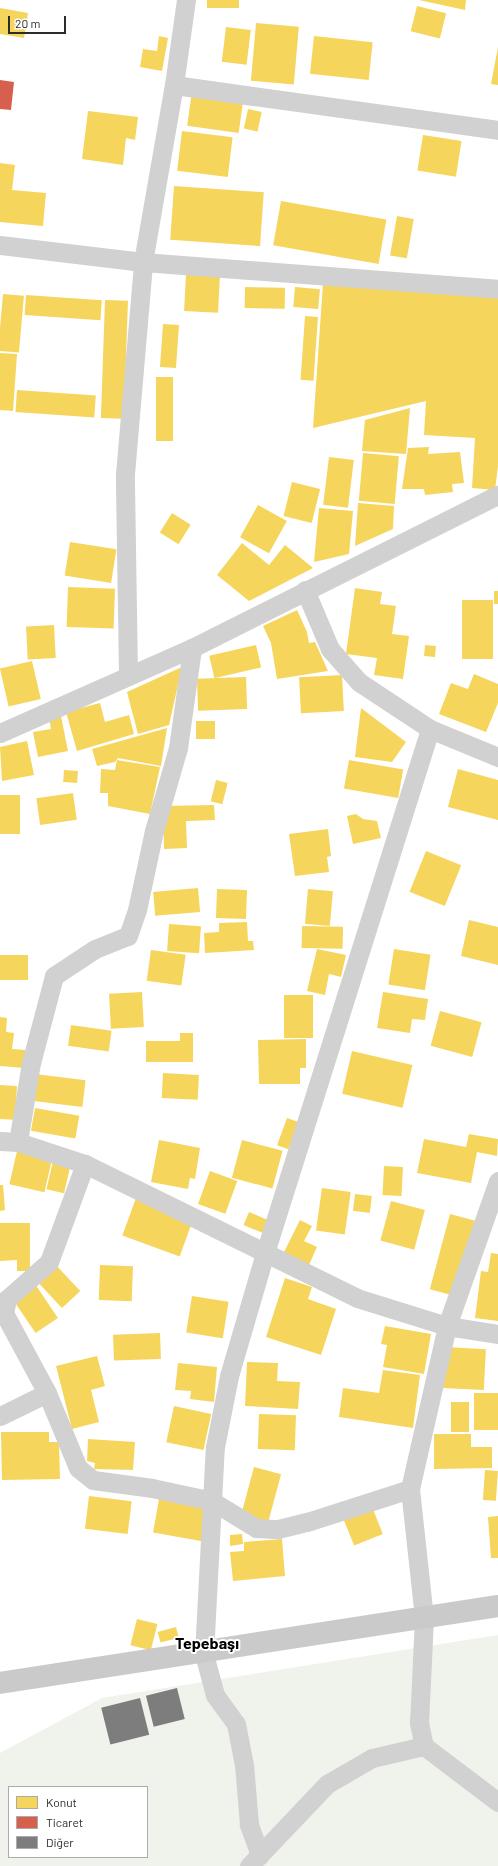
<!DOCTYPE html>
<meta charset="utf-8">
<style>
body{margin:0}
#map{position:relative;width:498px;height:1866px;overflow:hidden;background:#fff;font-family:Barlow,sans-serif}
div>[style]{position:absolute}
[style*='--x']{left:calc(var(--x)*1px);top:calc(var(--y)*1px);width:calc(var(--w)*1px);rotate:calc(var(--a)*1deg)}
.green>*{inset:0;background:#f0f3eb}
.homes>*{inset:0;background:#f6d55c;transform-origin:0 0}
.shops>*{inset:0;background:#d6604d}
.building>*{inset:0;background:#7d7d7d;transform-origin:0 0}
.street>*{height:19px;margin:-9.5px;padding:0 9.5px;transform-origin:9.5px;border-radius:9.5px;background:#d1d1d1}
.secondary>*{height:22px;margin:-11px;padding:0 11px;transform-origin:11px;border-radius:11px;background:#cacaca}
span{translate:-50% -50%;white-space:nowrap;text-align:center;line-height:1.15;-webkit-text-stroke:4px #fff;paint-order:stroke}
.district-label{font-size:16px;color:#000;font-weight:700}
.legend{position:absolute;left:8px;top:1786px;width:140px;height:72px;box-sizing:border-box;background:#fff;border:1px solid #ababab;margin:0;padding:5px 7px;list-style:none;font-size:12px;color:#2c2c2c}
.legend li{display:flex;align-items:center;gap:8px;height:20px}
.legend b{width:20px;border:1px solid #ababab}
.scale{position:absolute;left:8px;top:16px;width:58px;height:18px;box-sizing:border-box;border:2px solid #2c2c2c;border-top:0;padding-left:5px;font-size:12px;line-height:14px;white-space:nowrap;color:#2c2c2c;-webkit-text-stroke:3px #fff;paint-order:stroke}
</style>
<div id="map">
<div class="green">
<div style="clip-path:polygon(evenodd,498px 1635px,498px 1866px,0 1866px,0 1753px,102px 1698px,498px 1635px,9px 1787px,147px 1787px,147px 1857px,9px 1857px,9px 1787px)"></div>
</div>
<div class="homes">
<div style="left:207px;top:0;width:32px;height:8px"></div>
<div style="clip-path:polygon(419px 0,466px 0,465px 10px)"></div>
<div style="left:417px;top:6px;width:30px;height:26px;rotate:14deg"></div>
<div style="clip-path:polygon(0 8px,28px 13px,24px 38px,0 34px)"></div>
<div style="left:256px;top:23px;width:43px;height:58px;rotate:5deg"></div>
<div style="left:226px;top:27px;width:25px;height:35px;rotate:7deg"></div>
<div style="clip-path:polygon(159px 36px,168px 38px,162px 71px,140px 67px,143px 49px,157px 51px)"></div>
<div style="left:314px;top:36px;width:59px;height:38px;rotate:6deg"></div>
<div style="clip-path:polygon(498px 47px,498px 85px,491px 84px)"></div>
<div style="left:192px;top:91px;width:52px;height:35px;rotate:8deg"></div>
<div style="left:248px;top:109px;width:14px;height:20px;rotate:12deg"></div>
<div style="clip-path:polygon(88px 111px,138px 117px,135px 140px,126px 138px,123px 165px,82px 159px)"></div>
<div style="left:182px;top:131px;width:51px;height:40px;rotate:7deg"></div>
<div style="left:423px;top:135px;width:39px;height:36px;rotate:9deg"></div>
<div style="clip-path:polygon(0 163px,15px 165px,12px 190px,46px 193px,43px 226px,0 222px)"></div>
<div style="left:174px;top:186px;width:90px;height:54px;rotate:4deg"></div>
<div style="left:281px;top:201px;width:107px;height:45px;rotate:10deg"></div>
<div style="left:397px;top:216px;width:17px;height:40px;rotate:10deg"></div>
<div style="left:186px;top:274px;width:34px;height:37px;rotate:3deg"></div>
<div style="clip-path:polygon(323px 283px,498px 296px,498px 466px,495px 490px,472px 488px,475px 438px,424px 435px,426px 401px,313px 428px)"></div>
<div style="left:245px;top:287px;width:40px;height:21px;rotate:1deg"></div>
<div style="left:295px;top:287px;width:25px;height:20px;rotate:5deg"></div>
<div style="left:3px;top:294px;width:21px;height:57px;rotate:5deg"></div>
<div style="left:26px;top:295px;width:76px;height:20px;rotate:4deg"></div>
<div style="left:105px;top:300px;width:23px;height:118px;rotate:2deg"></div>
<div style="left:305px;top:316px;width:13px;height:64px;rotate:4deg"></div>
<div style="left:163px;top:324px;width:16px;height:43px;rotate:4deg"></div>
<div style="clip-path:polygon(0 353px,17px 354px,13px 411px,0 410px)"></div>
<div style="left:156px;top:377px;width:17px;height:64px"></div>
<div style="left:17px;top:390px;width:79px;height:22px;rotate:4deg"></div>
<div style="clip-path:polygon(410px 408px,406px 454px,362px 451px,365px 420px)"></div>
<div style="clip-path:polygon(429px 447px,428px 454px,460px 452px,464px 483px,452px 484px,453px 492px,425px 495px,424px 489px,402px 489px,408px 448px)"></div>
<div style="left:363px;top:453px;width:36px;height:48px;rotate:5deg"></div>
<div style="left:329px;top:457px;width:25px;height:48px;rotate:7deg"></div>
<div style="left:292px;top:482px;width:29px;height:35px;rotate:14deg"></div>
<div style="clip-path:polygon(358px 503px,394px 506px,393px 529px,355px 546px)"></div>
<div style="left:258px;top:505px;width:33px;height:37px;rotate:29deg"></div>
<div style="clip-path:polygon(319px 508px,353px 511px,349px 554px,314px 562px)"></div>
<div style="left:172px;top:513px;width:22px;height:23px;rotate:32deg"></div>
<div style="left:70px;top:542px;width:47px;height:34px;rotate:9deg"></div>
<div style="clip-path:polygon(242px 543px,269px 565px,285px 545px,313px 568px,249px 601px,217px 575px)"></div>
<div style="left:68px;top:587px;width:47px;height:40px;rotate:2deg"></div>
<div style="clip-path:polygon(355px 588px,382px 592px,380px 604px,396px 606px,392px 634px,409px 636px,403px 679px,374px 675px,377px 658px,346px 654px)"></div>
<div style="left:494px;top:591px;width:4px;height:13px"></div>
<div style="left:462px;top:600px;width:31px;height:59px"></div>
<div style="clip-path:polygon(297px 610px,307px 632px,309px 643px,315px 642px,328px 671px,277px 679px,271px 643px,263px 626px)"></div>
<div style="left:54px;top:625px;width:33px;height:28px;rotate:87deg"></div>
<div style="left:256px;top:645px;width:23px;height:48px;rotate:77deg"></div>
<div style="left:425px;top:645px;width:11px;height:11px;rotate:5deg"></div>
<div style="left:32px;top:661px;width:39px;height:33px;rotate:77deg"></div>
<div style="clip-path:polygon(182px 667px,169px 725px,138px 734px,127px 692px)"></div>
<div style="clip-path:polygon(474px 674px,498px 684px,498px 703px,486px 732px,439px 714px,451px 683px,468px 689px)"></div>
<div style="left:342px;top:675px;width:36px;height:43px;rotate:87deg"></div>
<div style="left:246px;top:677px;width:32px;height:49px;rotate:88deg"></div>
<div style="clip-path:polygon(100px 703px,105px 722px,129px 715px,134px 734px,77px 751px,66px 712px)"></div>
<div style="clip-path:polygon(361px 708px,406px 742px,392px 762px,355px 757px)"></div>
<div style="clip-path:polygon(61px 716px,68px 751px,38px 757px,33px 732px,51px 729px,49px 718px)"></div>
<div style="left:196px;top:721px;width:19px;height:18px"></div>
<div style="clip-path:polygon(167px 728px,161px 766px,118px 758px,115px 762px,97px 766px,92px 749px)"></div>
<div style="clip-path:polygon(27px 741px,34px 775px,2px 781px,0 747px)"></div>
<div style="clip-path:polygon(117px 760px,160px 767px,150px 814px,108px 806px,108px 793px,100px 793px,101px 769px,115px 770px)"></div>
<div style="left:349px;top:760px;width:55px;height:29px;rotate:10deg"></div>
<div style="clip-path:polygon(458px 769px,498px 780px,498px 820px,448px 807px)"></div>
<div style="left:64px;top:770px;width:14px;height:12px;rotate:4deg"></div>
<div style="left:216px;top:780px;width:12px;height:22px;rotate:14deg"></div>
<div style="left:73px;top:793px;width:27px;height:37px;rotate:82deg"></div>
<div style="left:0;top:795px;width:20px;height:39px"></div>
<div style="clip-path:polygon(214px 805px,215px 820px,186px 821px,187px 848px,164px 849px,163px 806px)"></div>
<div style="clip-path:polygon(356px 814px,363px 819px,377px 821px,381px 838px,353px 844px,347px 816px)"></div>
<div style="clip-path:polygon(328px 829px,331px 856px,327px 857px,329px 872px,295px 876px,289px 834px)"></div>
<div style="left:426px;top:851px;width:38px;height:44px;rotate:22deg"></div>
<div style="left:198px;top:888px;width:24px;height:45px;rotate:85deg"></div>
<div style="left:217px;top:889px;width:30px;height:29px;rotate:2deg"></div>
<div style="left:308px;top:889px;width:25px;height:35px;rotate:5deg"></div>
<div style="clip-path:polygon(469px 920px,498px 927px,498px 965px,461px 956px)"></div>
<div style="clip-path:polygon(247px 922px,248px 941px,253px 941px,254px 950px,205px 953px,204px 933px,219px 932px,219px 923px)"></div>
<div style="left:169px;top:924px;width:32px;height:27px;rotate:4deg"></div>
<div style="left:302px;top:926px;width:41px;height:22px;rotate:1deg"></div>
<div style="clip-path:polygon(317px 949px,346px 955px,341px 977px,329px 974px,325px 995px,307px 991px)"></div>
<div style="left:394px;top:949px;width:37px;height:36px;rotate:9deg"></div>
<div style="left:151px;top:950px;width:35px;height:31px;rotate:8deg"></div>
<div style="left:0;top:955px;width:28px;height:25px"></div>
<div style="left:142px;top:992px;width:35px;height:33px;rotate:87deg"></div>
<div style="clip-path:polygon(383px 992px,428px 999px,425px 1020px,412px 1019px,410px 1033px,377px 1028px)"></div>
<div style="left:313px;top:995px;width:43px;height:29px;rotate:90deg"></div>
<div style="left:440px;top:1011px;width:43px;height:36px;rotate:15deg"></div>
<div style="clip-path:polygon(0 1017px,7px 1018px,6px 1032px,14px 1033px,12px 1049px,26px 1050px,25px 1068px,0 1066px)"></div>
<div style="left:71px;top:1025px;width:41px;height:21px;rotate:8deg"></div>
<div style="clip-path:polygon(180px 1033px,193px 1033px,193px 1062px,146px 1062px,146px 1041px,180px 1041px)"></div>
<div style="clip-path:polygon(306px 1039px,306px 1068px,300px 1068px,300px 1084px,259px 1084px,258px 1040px)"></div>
<div style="left:352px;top:1051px;width:62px;height:44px;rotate:13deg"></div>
<div style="left:163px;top:1073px;width:36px;height:25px;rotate:3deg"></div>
<div style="left:35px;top:1074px;width:51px;height:27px;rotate:7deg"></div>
<div style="left:0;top:1085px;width:17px;height:34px;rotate:3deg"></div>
<div style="left:35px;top:1108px;width:45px;height:23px;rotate:10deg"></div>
<div style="left:287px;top:1118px;width:12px;height:29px;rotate:20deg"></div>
<div style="clip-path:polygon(469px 1134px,498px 1139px,497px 1156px,477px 1152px,471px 1183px,417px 1173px,424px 1139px,466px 1147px)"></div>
<div style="clip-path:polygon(159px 1140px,200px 1148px,195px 1179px,190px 1178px,188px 1189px,151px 1182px)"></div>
<div style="left:242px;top:1140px;width:42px;height:39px;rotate:15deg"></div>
<div style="left:17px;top:1151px;width:36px;height:34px;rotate:13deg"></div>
<div style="left:53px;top:1161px;width:18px;height:29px;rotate:13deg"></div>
<div style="left:384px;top:1166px;width:19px;height:29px;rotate:3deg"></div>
<div style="left:210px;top:1171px;width:29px;height:35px;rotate:20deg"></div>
<div style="clip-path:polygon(0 1185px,3px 1185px,5px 1210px,0 1211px)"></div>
<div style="left:322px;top:1188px;width:29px;height:43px;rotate:8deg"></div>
<div style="left:355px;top:1194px;width:17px;height:17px;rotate:7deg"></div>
<div style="left:136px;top:1198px;width:61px;height:40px;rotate:20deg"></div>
<div style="left:391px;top:1201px;width:35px;height:41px;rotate:15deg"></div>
<div style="left:249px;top:1212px;width:21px;height:14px;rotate:23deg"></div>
<div style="left:450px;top:1214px;width:28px;height:78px;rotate:15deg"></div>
<div style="clip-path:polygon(300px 1220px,312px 1226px,304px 1241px,317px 1247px,309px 1265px,284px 1252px)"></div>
<div style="clip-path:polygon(0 1223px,30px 1223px,30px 1271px,17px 1271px,17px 1260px,0 1261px)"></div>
<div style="clip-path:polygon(491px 1253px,498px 1254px,498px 1321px,475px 1318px,481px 1271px,488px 1272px)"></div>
<div style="left:55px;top:1264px;width:37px;height:25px;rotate:47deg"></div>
<div style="left:100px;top:1265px;width:33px;height:35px;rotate:2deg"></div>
<div style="clip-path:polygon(285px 1278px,312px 1287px,308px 1299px,336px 1309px,321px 1355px,266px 1337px)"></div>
<div style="left:35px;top:1284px;width:41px;height:27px;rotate:56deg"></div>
<div style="left:192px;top:1296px;width:37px;height:37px;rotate:9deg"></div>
<div style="clip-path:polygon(385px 1326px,431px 1334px,424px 1374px,383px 1367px,387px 1345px,381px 1344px)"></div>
<div style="left:160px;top:1333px;width:26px;height:47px;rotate:88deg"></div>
<div style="left:445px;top:1347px;width:41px;height:41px;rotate:3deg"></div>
<div style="clip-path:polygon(97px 1356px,105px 1386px,91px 1390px,99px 1422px,72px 1429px,56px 1366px)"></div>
<div style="clip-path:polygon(247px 1362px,278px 1363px,277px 1381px,300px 1382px,298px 1409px,245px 1406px)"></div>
<div style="clip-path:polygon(178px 1363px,217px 1367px,214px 1402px,190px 1399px,191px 1391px,175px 1390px)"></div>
<div style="clip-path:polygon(383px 1370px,420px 1375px,413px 1428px,339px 1417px,343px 1388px,379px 1393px)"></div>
<div style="left:498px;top:1393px;width:37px;height:24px;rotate:90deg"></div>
<div style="left:451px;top:1402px;width:18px;height:30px"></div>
<div style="left:174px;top:1406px;width:38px;height:37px;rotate:12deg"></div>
<div style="left:259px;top:1414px;width:37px;height:35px;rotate:2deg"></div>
<div style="clip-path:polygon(1px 1432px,49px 1432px,49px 1442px,59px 1442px,60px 1479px,2px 1480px)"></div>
<div style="clip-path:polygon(434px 1434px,471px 1434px,471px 1447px,492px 1447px,492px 1468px,434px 1469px)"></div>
<div style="clip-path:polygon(88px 1439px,135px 1442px,133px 1470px,94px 1469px,95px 1463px,87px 1461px)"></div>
<div style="left:254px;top:1467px;width:28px;height:49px;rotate:15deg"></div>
<div style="left:485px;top:1470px;width:13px;height:30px;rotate:4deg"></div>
<div style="left:89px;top:1496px;width:43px;height:33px;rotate:7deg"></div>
<div style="left:159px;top:1499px;width:50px;height:34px;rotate:10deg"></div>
<div style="left:372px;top:1507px;width:29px;height:31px;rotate:68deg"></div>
<div style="clip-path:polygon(498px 1516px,498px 1558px,491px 1558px,488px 1517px)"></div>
<div style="clip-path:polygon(242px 1534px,243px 1544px,230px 1546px,230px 1535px)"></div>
<div style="clip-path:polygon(282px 1539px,285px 1576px,233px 1581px,230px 1552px,244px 1551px,244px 1542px)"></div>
<div style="left:137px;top:1619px;width:21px;height:27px;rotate:14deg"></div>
<div style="left:176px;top:1627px;width:11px;height:19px;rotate:75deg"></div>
</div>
<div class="shops">
<div style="clip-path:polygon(0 80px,14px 82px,11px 110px,0 109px)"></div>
</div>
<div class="building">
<div style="left:177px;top:1688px;width:32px;height:32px;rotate:76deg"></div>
<div style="left:140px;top:1698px;width:38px;height:40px;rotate:76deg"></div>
</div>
<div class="street">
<div style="--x:174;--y:85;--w:327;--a:7.9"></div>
<div style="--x:0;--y:245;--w:144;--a:6.8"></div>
<div style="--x:143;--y:262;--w:356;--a:4.3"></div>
<div style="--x:305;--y:590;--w:64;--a:67"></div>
<div style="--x:330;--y:649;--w:44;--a:48.7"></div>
<div style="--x:359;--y:682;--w:85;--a:33.5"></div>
<div style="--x:430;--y:729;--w:74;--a:22.4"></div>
<div style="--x:128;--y:675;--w:201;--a:-90.9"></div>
<div style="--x:125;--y:474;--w:213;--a:-85.1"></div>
<div style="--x:143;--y:262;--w:180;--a:-80.1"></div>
<div style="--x:174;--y:85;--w:86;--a:-82"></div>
<div style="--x:0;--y:733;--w:210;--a:-23.9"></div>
<div style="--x:192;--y:648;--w:342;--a:-26.6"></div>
<div style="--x:0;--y:1141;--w:18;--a:3"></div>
<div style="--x:18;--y:1142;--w:71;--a:18.2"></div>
<div style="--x:85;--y:1164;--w:303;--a:26.2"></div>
<div style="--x:357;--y:1298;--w:94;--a:17.3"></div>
<div style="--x:447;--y:1326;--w:52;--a:8.9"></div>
<div style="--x:18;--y:1142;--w:80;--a:-80.7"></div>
<div style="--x:31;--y:1063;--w:90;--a:-75.2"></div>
<div style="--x:54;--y:976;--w:49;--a:-33.4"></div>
<div style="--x:95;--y:949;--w:35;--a:-22"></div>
<div style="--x:128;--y:936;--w:28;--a:-71"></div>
<div style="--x:137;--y:910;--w:81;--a:-77.9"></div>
<div style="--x:154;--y:831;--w:86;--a:-73.9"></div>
<div style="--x:178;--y:748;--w:101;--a:-82"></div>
<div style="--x:85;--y:1164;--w:104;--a:110.2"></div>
<div style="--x:49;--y:1262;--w:56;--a:138.6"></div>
<div style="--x:7;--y:1299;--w:14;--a:102"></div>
<div style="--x:4;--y:1313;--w:91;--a:61.7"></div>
<div style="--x:47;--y:1393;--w:81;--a:67.5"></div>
<div style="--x:78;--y:1468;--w:19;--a:39"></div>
<div style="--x:93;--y:1480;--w:60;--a:7.7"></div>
<div style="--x:152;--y:1488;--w:61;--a:12.2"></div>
<div style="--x:212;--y:1501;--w:52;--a:31.5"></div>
<div style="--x:256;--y:1528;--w:22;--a:3"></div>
<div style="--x:278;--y:1529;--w:30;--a:-14"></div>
<div style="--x:307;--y:1522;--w:108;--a:-17.8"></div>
<div style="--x:498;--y:1181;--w:154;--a:109.4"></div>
<div style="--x:447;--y:1326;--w:167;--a:102.8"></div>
<div style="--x:410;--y:1489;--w:130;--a:83.8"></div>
<div style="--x:424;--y:1618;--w:105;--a:92.7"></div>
<div style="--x:419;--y:1723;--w:24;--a:78"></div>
<div style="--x:424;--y:1746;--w:93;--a:37.1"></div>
<div style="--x:0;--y:1416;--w:52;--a:-26.1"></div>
<div style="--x:260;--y:1855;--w:33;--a:-110"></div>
<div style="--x:249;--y:1824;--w:59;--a:-94.8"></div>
<div style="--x:244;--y:1765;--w:42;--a:-101"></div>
<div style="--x:236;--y:1724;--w:36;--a:-126"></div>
<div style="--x:215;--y:1695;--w:42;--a:-105"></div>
<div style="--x:204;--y:1654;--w:207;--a:-87"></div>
<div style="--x:215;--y:1447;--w:72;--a:-78.8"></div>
<div style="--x:229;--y:1376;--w:128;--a:-73.7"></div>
<div style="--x:265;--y:1253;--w:549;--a:-72.52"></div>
<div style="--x:249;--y:1866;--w:113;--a:-46.4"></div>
<div style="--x:327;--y:1784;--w:52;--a:-30"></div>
<div style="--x:372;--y:1758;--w:53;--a:-13"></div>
</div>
<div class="secondary">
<div style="--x:0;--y:1683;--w:504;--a:-8.79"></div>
</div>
<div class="district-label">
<span style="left:207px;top:1643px">Tepebaşı</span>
</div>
<ul class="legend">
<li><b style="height:11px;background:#f6d55c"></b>Konut</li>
<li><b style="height:11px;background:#d6604d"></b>Ticaret</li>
<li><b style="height:11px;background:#7d7d7d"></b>Diğer</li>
</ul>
<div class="scale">20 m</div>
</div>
